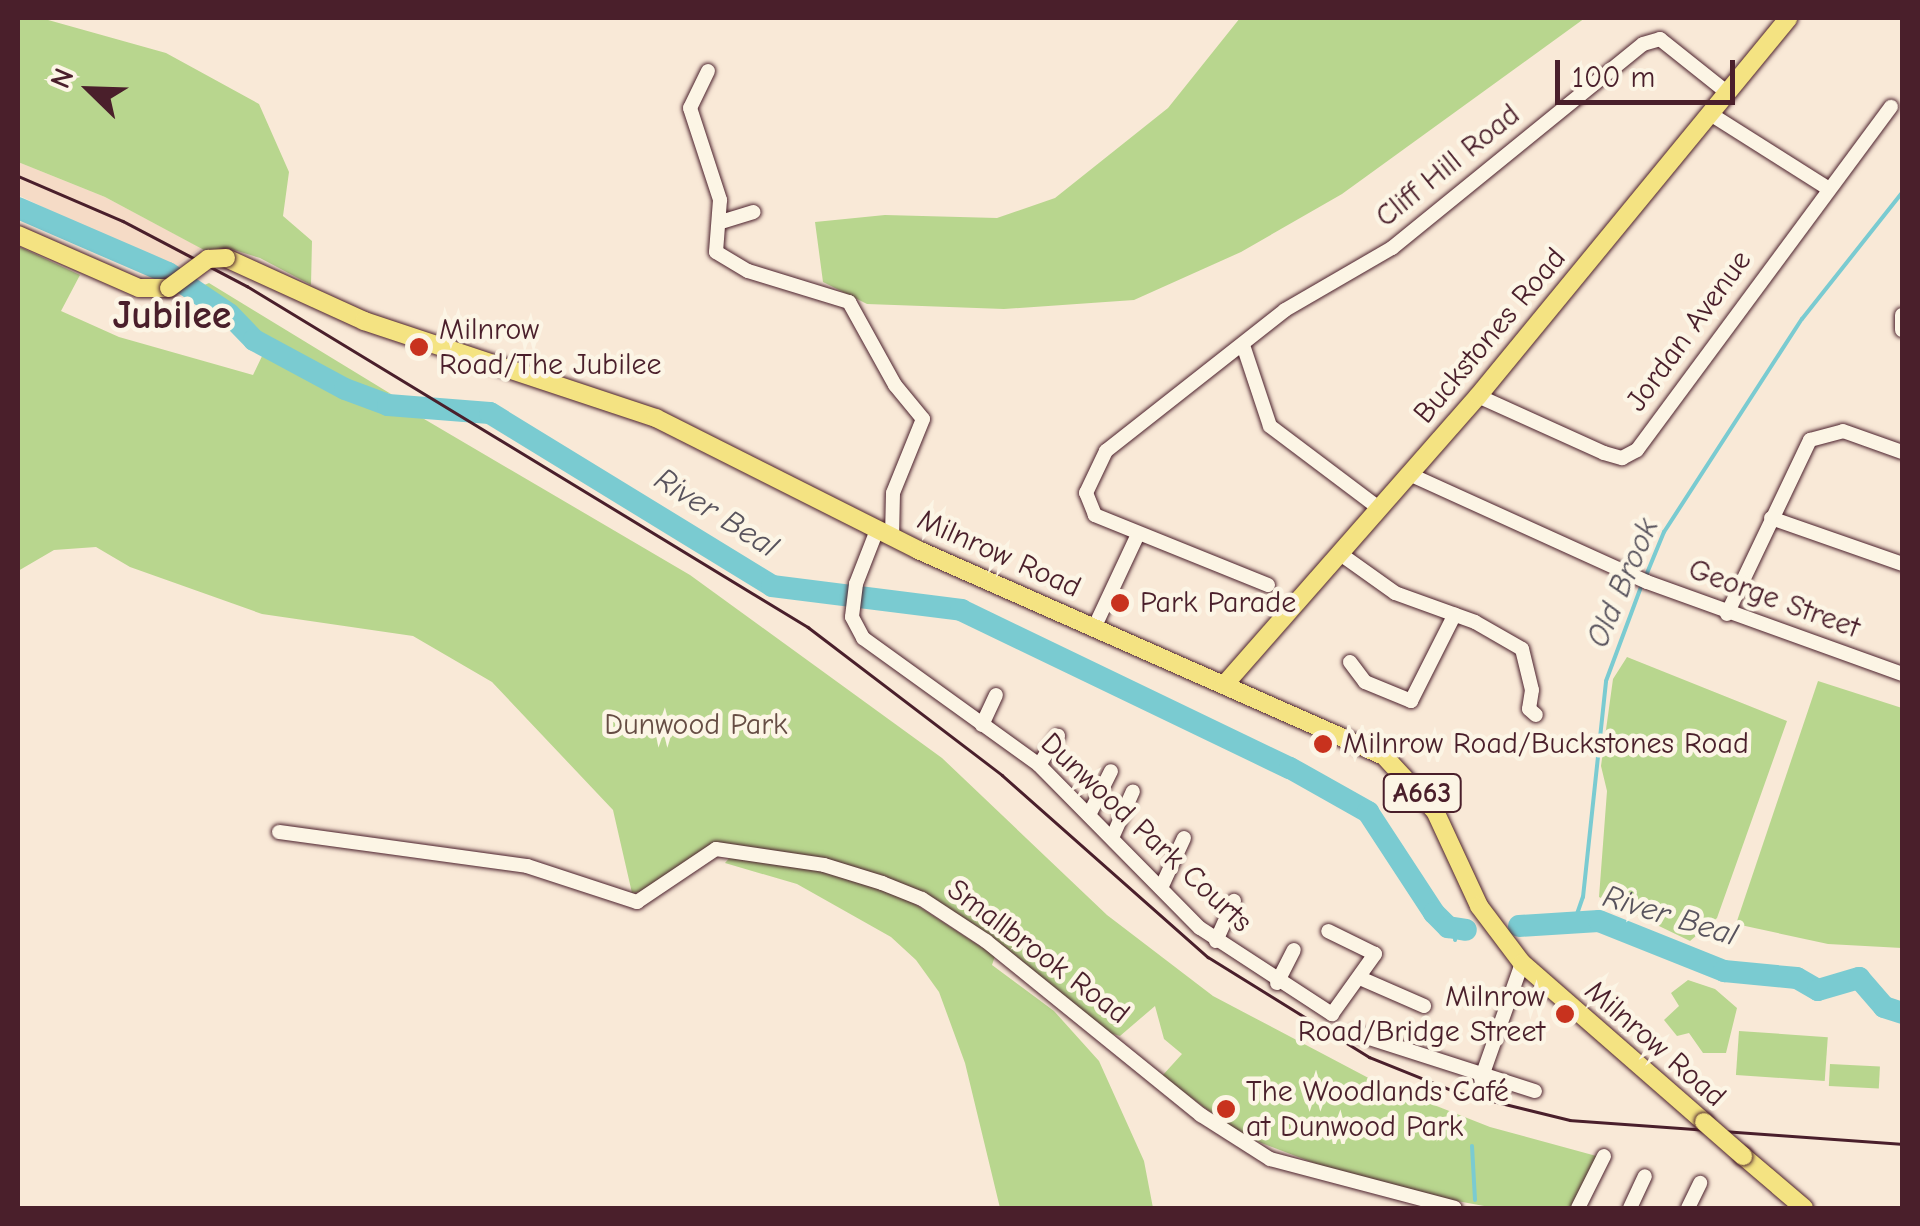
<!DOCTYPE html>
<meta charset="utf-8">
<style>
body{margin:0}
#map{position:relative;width:1920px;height:1226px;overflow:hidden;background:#f9e9d7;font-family:"Comic Neue",sans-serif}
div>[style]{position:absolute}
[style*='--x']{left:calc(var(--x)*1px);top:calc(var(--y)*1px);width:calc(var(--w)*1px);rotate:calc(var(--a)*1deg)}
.built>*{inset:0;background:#f5dbc6}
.green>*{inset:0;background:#b8d68e;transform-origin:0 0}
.stream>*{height:4px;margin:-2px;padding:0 2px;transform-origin:2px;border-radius:2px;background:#7acbd1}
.river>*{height:22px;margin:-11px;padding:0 11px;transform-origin:11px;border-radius:11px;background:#7acbd1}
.roads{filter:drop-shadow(0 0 2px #4a1f2b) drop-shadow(0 0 2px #4a1f2b)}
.minor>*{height:14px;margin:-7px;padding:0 7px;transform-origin:7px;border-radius:7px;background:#fcf5e5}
.major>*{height:18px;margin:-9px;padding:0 9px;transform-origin:9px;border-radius:9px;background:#f4e382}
.tram>*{height:2.5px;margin:-1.25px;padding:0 1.25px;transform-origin:1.25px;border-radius:1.25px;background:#4a1f2b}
.bridges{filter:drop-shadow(0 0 2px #4a1f2b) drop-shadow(0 0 2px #4a1f2b)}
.major-bridge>*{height:18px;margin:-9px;padding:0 9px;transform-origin:9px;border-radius:9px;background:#f4e382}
.dots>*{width:28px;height:28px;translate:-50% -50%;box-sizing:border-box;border:5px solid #fcf5e5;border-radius:50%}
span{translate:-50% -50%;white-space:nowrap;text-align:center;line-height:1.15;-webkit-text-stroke:9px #fcf5e5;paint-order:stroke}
.shield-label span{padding:2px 8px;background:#fcf5e5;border:2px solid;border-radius:8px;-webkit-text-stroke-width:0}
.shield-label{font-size:28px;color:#4a1f2b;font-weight:700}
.street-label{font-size:30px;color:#4a1f2b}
.poi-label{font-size:30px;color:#4a1f2b}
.left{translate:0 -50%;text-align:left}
.right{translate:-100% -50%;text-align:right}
.park-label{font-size:30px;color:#664d44}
.water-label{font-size:32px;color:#58535d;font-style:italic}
.district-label{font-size:40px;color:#4a1f2b;font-weight:700}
.frame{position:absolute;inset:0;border:20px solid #4a1f2b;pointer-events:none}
.north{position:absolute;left:40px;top:40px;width:100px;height:100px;-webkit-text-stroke:8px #fcf5e5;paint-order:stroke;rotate:293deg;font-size:28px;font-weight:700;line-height:40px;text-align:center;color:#4a1f2b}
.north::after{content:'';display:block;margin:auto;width:35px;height:45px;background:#4a1f2b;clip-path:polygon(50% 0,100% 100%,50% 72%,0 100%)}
.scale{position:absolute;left:1555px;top:60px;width:180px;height:45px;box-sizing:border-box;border:5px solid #4a1f2b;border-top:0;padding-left:12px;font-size:30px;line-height:35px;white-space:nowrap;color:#4a1f2b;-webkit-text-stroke:8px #fcf5e5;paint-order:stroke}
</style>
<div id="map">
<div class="built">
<div style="clip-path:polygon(18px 162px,105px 197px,201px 248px,171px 269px,18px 195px)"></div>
</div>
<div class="green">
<div style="clip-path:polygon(18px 18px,41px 18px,166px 53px,259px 104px,289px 172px,283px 216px,312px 241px,311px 285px,260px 258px,228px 248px,204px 250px,105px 197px,18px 162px)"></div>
<div style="clip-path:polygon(1240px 18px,1585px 18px,1342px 194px,1241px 252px,1134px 300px,1004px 309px,867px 304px,823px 282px,815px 222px,885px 215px,997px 218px,1055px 198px,1168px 108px)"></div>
<div style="clip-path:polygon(18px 246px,80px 275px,61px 311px,119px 337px,253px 375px,264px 352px,355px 400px,419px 416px,690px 575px,942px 758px,1107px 915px,1213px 996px,1378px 1083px,1490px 1127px,1600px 1157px,1575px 1208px,1495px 1208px,1457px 1201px,1327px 1168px,1243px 1136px,1162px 1076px,1182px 1054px,1164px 1039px,1155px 1006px,1120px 1036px,1110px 1033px,923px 894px,717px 843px,649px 891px,632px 893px,613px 810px,492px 682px,413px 636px,262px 614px,130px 567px,96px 547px,54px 550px,18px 571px)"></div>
<div style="clip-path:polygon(209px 283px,391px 394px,355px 390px,256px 334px,239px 311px,202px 286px)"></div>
<div style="clip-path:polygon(1627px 657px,1787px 721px,1717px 918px,1690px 941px,1599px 897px,1607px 791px,1601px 766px,1613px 679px)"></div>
<div style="clip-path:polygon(1818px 681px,1902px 708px,1902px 948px,1828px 944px,1736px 924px)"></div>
<div style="clip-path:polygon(732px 855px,811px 867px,898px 893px,995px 956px,992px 965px,1054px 1011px,1099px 1061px,1144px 1161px,1153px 1208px,1000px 1208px,965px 1063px,939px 992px,916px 960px,891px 937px,797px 884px,725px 863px)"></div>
<div style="clip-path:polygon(1688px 980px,1715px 989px,1737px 1008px,1726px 1053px,1703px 1053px,1689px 1033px,1677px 1036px,1664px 1020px,1679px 1006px,1671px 993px)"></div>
<div style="left:1739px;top:1031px;width:89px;height:44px;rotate:4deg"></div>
<div style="left:1830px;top:1064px;width:50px;height:22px;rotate:3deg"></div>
</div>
<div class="stream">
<div style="--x:1645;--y:578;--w:50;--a:-67.6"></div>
<div style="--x:1664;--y:532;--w:254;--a:-57.1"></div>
<div style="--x:1802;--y:319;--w:161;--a:-51.6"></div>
<div style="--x:1554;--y:926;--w:26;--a:-28"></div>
<div style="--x:1577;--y:914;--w:18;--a:-71"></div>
<div style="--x:1583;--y:897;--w:217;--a:-83.9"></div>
<div style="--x:1606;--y:681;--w:100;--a:-69.6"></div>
<div style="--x:1455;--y:940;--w:10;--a:-79"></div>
<div style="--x:1472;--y:1146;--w:54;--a:86.8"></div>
</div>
<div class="river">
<div style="--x:18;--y:208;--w:163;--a:23.4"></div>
<div style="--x:168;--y:273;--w:73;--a:33.9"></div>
<div style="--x:229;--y:314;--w:36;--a:46"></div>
<div style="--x:254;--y:340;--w:103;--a:28.3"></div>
<div style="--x:345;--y:389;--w:46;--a:20.4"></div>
<div style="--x:388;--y:405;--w:102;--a:4.5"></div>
<div style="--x:490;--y:413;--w:331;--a:31.5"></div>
<div style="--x:772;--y:586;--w:191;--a:7.2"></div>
<div style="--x:961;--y:610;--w:365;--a:25.7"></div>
<div style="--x:1290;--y:768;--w:90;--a:29.4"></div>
<div style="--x:1368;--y:812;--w:121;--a:56.8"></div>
<div style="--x:1434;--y:913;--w:20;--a:45"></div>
<div style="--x:1448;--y:927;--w:18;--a:9"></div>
<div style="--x:1519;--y:926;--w:80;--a:-3.6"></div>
<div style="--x:1599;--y:921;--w:135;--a:21.8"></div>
<div style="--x:1724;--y:971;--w:73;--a:5.5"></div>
<div style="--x:1797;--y:978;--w:24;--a:30"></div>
<div style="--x:1818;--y:990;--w:43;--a:-16.3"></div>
<div style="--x:1859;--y:978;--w:38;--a:49"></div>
<div style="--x:1884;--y:1007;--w:19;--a:18"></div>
</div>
<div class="roads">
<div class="minor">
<div style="--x:708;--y:71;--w:41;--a:115.9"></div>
<div style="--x:690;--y:108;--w:97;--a:71.9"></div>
<div style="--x:720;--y:200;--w:52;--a:94.4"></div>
<div style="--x:716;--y:252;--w:37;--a:31"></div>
<div style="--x:748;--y:271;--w:106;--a:17.1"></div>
<div style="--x:849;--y:302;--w:95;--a:61"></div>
<div style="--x:895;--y:385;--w:44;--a:50.5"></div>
<div style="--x:923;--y:419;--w:80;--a:112.1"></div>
<div style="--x:893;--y:493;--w:44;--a:91.3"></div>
<div style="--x:1712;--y:115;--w:138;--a:32.3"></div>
<div style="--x:721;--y:222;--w:34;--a:-17"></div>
<div style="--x:1902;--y:315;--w:15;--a:90"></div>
<div style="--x:1243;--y:345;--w:85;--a:71.6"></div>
<div style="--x:1270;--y:426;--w:136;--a:37"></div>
<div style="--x:1478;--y:396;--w:138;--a:24.3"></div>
<div style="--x:1604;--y:453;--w:19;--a:16"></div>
<div style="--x:1622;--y:458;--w:17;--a:-28"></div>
<div style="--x:1637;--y:450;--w:427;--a:-53.5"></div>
<div style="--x:1409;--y:474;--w:261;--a:24.4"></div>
<div style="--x:1647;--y:582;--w:271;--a:19.8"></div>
<div style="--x:1771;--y:518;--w:139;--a:19.3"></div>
<div style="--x:877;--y:530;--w:58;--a:111.3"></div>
<div style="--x:856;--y:584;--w:33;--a:97"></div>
<div style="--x:852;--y:617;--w:24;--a:62"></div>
<div style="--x:863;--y:638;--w:217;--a:35.8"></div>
<div style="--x:1039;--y:765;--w:229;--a:45.4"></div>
<div style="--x:1200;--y:928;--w:158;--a:33.1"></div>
<div style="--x:1332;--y:1014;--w:74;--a:-54.4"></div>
<div style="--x:1375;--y:954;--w:52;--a:-153.9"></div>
<div style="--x:1339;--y:553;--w:69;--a:35.5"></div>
<div style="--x:1395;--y:593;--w:85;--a:19.9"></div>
<div style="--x:1475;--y:622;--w:54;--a:29.9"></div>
<div style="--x:1522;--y:649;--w:42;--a:76.3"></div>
<div style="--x:1532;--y:690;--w:19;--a:99"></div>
<div style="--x:1529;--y:709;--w:9;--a:41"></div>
<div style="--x:1268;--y:585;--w:187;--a:-158"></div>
<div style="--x:1095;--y:515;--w:24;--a:-112"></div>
<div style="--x:1086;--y:493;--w:47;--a:-64.5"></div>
<div style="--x:1106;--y:451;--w:228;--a:-38.2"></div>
<div style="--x:1285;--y:310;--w:124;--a:-30.1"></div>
<div style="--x:1392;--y:248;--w:323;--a:-39.1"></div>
<div style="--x:1643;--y:44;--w:18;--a:-16"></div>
<div style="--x:1660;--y:39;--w:87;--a:38.5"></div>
<div style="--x:1727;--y:614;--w:193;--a:-64.5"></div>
<div style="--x:1810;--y:440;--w:34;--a:-15"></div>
<div style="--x:1843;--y:431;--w:63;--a:19.6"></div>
<div style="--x:1095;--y:626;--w:102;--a:-64.9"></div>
<div style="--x:1350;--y:662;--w:25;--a:53"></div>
<div style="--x:1365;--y:682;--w:50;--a:22.4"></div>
<div style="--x:1411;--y:701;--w:97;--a:-63.2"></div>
<div style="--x:982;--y:725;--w:33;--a:-65"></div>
<div style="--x:1039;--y:765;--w:35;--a:-57"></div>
<div style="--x:1089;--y:815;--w:49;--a:-63.4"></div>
<div style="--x:279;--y:832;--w:250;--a:7.8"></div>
<div style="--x:527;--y:866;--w:116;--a:18.1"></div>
<div style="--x:637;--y:902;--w:95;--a:-33.9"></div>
<div style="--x:716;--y:849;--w:109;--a:8.4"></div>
<div style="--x:824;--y:865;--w:61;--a:17.2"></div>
<div style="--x:882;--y:883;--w:43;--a:21.8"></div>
<div style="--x:922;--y:899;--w:77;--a:33.3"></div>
<div style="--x:986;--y:941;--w:277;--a:39"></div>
<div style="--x:1201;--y:1115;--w:82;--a:32.5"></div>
<div style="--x:1270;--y:1159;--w:191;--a:14.8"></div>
<div style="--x:1112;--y:838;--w:51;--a:-65.9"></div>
<div style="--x:1161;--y:888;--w:55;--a:-65.3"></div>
<div style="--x:1216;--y:941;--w:44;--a:-65.8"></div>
<div style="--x:1360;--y:978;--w:70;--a:23.6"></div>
<div style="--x:1277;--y:983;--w:37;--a:-63"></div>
<div style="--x:1354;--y:1033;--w:190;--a:17.8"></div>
<div style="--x:1481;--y:1079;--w:123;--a:-70.5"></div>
<div style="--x:1578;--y:1208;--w:58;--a:-63.4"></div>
<div style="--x:1630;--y:1208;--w:35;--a:-65"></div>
<div style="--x:1688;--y:1208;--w:28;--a:-64"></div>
</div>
<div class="major">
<div style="--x:18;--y:235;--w:132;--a:23.7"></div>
<div style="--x:139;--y:288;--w:30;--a:0"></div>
<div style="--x:226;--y:258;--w:152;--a:24.5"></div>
<div style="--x:364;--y:321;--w:308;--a:18.4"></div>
<div style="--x:656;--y:418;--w:293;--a:26.7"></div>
<div style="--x:918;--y:550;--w:510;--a:23.85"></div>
<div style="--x:1384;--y:756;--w:75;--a:47.2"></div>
<div style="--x:1435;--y:811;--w:105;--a:65.1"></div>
<div style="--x:1479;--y:906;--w:71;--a:53"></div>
<div style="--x:1522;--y:963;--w:242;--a:41.1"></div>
<div style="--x:1225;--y:684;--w:383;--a:-48.7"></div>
<div style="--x:1478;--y:396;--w:489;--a:-50.6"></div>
<div style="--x:1743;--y:1156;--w:80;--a:40.4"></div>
</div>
</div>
<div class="tram">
<div style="--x:18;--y:176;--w:114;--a:23.2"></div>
<div style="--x:123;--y:221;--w:140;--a:27.7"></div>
<div style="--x:247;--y:286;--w:657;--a:31.29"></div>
<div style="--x:808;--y:627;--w:244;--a:37.3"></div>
<div style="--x:1002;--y:775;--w:275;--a:41.5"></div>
<div style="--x:1208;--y:957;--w:190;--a:31.8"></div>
<div style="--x:1369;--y:1057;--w:94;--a:21.9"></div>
<div style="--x:1456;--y:1092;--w:117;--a:13.8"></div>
<div style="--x:1570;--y:1120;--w:333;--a:4.1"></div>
</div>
<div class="bridges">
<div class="major-bridge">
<div style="--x:169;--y:288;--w:49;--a:-36.6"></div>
<div style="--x:208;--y:259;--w:18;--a:-3"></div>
<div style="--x:1704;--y:1122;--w:52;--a:41.1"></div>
</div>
</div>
<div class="dots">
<div style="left:419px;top:347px;background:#c8321e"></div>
<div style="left:1120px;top:603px;background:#c8321e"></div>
<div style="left:1323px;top:744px;background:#c8321e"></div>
<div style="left:1565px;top:1014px;background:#c8321e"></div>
<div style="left:1226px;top:1109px;background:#c8321e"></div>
</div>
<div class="shield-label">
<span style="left:1422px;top:793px">A663</span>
</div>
<div class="street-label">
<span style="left:1448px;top:166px;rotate:-39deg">Cliff Hill Road</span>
<span style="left:1689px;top:331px;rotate:-54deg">Jordan Avenue</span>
<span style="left:1490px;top:336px;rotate:-50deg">Buckstones Road</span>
<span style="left:999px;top:554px;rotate:24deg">Milnrow Road</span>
<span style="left:1774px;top:599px;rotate:20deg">George Street</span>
<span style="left:1146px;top:833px;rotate:43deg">Dunwood Park Courts</span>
<span style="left:1038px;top:952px;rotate:37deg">Smallbrook Road</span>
<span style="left:1655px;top:1044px;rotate:41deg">Milnrow Road</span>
</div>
<div class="poi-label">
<span class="left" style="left:439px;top:347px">Milnrow<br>Road/The Jubilee</span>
<span class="left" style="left:1140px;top:603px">Park Parade</span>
<span class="left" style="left:1343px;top:744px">Milnrow Road/Buckstones Road</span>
<span class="right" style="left:1545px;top:1014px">Milnrow<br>Road/Bridge Street</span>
<span class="left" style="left:1246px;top:1109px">The Woodlands Café<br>at Dunwood Park</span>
</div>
<div class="park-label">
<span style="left:696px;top:725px">Dunwood Park</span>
</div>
<div class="water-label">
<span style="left:716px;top:513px;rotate:32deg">River Beal</span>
<span style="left:1623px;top:583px;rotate:-67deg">Old Brook</span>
<span style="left:1670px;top:916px;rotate:17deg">River Beal</span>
</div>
<div class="district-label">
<span style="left:172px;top:315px">Jubilee</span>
</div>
<div class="frame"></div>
<div class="north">N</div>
<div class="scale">100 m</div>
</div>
